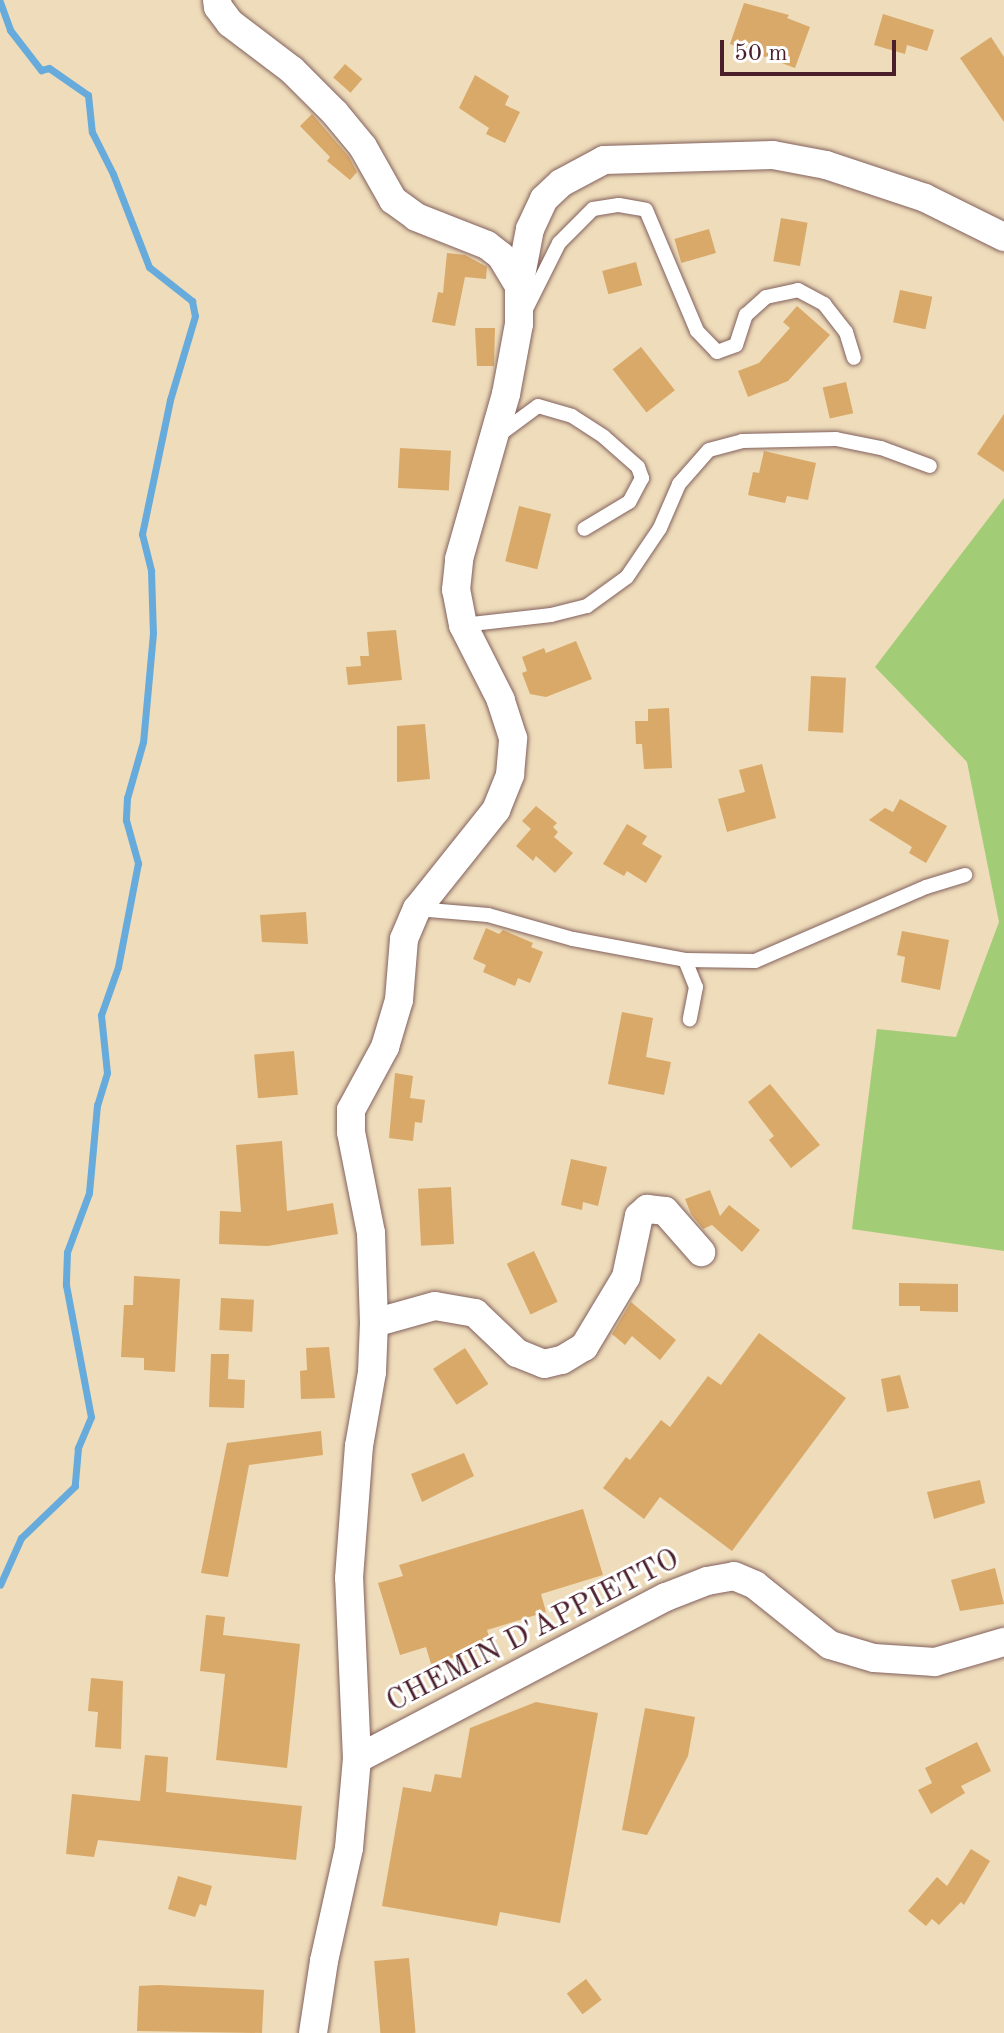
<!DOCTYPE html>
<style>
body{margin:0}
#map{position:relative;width:1004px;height:2033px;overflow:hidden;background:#eedcba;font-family:"Old Standard TT",serif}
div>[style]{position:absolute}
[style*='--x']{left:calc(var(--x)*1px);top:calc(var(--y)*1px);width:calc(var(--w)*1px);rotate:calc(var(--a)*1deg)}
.green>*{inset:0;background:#a3cc77}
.stream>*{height:7px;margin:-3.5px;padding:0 3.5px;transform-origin:3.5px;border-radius:3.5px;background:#67abdc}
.building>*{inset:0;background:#d9a969;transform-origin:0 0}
.roads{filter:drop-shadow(0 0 2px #83615d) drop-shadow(0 0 2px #83615d)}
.service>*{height:14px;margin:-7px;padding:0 7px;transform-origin:7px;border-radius:7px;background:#fff}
.minor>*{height:28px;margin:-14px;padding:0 14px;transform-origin:14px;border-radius:14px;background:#fff}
span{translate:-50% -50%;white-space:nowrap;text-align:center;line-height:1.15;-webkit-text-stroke:6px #fff;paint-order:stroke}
.street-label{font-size:30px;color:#4a1f2b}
.scale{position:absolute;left:720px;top:40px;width:176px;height:36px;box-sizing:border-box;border:4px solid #4a1f2b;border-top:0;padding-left:10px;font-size:24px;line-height:28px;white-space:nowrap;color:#4a1f2b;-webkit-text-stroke:6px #fff;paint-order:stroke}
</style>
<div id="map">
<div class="green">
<div style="clip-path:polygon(1004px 498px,1004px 1251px,852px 1229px,877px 1029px,956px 1037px,999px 922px,967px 762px,875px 667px)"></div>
</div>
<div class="stream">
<div style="--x:0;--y:2;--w:30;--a:70"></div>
<div style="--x:10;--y:30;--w:51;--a:52.2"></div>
<div style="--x:41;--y:70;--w:8;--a:-14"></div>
<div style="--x:49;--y:68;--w:47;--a:34.7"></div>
<div style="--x:88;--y:95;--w:37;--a:84"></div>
<div style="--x:92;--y:132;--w:47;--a:63.4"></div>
<div style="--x:113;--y:174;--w:100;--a:68.8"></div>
<div style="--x:149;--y:267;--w:55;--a:38.3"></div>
<div style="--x:192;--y:301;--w:15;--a:79"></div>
<div style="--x:195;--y:316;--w:88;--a:106.6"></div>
<div style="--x:170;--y:400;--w:137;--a:101.8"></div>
<div style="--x:142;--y:534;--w:38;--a:76"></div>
<div style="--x:151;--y:571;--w:62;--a:88.2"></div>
<div style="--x:153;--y:633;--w:109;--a:95.2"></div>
<div style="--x:143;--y:742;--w:58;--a:105.9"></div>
<div style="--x:127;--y:798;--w:22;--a:93"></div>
<div style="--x:126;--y:820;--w:45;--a:74.4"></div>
<div style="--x:138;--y:863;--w:106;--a:100.9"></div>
<div style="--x:118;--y:967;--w:51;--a:109.5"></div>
<div style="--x:101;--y:1015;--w:58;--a:84.1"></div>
<div style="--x:107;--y:1073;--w:34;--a:107"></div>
<div style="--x:97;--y:1105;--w:88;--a:95.2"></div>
<div style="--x:89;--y:1193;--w:63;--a:110.4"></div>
<div style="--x:67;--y:1252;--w:33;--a:92"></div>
<div style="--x:66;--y:1285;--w:134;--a:79.3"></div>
<div style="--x:91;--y:1417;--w:34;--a:113"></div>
<div style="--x:78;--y:1448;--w:38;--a:95"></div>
<div style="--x:75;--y:1486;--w:75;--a:136.1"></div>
<div style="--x:21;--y:1538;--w:51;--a:114.1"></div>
</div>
<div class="building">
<div style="clip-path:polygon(744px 3px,789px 15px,787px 18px,810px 27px,795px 68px,730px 44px)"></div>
<div style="clip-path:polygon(883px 14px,934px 30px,927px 51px,907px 45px,905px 54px,874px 45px)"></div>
<div style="clip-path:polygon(991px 37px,1004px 57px,1004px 122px,960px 58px)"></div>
<div style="left:345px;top:64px;width:23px;height:18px;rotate:41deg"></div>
<div style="clip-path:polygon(475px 75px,509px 96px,505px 105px,520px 112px,505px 143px,486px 134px,489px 128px,459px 108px)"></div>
<div style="clip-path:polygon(312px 114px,349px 157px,357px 172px,350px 180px,327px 161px,330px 157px,300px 126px)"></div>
<div style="left:781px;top:218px;width:27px;height:44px;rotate:10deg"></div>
<div style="left:709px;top:229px;width:25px;height:36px;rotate:74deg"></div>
<div style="clip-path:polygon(447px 253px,465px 255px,487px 267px,486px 279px,465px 277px,455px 326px,432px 322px,438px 292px,443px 293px)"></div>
<div style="left:636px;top:262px;width:24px;height:35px;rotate:75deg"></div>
<div style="left:900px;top:290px;width:33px;height:33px;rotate:12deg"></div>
<div style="clip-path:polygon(797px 306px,830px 335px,788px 381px,748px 397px,738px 371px,759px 363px,790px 328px,783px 322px)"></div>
<div style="clip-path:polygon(475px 328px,495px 328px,494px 366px,477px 366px)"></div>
<div style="left:641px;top:347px;width:55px;height:36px;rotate:52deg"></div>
<div style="left:846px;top:382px;width:32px;height:24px;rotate:77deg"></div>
<div style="clip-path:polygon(1004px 414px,1004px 472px,977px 454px)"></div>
<div style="left:400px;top:448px;width:51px;height:40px;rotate:3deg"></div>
<div style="clip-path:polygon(764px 451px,816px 463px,808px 500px,787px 496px,785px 503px,748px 495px,753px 472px,759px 473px)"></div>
<div style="left:519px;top:506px;width:33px;height:57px;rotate:14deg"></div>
<div style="clip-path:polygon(396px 630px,402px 680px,348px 685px,346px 667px,361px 666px,360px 656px,369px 656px,367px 632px)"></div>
<div style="clip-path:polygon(576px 641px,592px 679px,546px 697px,530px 694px,522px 673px,527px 671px,522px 657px,544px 648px,546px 653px)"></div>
<div style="left:811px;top:676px;width:35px;height:55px;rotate:3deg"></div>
<div style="clip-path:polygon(669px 708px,672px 768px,644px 769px,642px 744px,636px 744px,635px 721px,648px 721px,648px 709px)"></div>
<div style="clip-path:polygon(425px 724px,430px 779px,397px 782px,397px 726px)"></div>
<div style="clip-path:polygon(762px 764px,776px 818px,727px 832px,718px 799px,745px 792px,739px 770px)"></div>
<div style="clip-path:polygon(900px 799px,947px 826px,926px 863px,909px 853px,912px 847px,869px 820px,885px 808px,893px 812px)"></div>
<div style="clip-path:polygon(536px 806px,557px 823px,553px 827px,558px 832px,554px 837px,573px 853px,555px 873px,536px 856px,533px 861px,516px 846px,531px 829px,522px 821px)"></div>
<div style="clip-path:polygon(627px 824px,647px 836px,642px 844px,662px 856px,646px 883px,627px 871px,624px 876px,603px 864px)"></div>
<div style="clip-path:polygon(306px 912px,308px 944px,262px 942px,260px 915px)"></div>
<div style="clip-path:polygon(486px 928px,499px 934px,503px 930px,533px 943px,531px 947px,543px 952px,530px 983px,518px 978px,515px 986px,483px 972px,486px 965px,473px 959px)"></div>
<div style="clip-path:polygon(902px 931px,949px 940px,940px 990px,901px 982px,905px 957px,897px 955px)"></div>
<div style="clip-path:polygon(622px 1012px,653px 1018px,646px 1057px,671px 1062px,664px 1095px,608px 1084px)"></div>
<div style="left:294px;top:1051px;width:44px;height:40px;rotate:85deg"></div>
<div style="clip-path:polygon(395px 1073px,413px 1076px,410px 1098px,425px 1100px,422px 1123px,415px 1122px,413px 1141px,389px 1138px)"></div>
<div style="clip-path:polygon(770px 1084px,820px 1145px,791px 1168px,769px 1140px,774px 1136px,748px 1102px)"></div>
<div style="clip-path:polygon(282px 1141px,287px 1211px,333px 1203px,338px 1234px,268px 1246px,219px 1244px,220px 1211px,241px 1212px,236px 1145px)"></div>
<div style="clip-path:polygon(571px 1159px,607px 1167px,598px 1206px,583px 1202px,582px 1210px,561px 1205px)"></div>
<div style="left:451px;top:1187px;width:57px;height:33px;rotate:87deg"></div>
<div style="clip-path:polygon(710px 1190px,720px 1216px,729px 1205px,760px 1230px,742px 1252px,712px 1225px,703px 1229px,691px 1214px,685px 1199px)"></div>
<div style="left:534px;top:1251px;width:56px;height:30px;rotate:65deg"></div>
<div style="clip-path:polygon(134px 1276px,180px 1279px,175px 1372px,144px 1370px,144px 1358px,121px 1357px,124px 1305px,133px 1305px)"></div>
<div style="clip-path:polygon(899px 1283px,958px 1284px,958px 1312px,920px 1311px,920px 1306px,899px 1306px)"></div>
<div style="left:221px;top:1298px;width:33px;height:32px;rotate:3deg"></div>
<div style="clip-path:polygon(631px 1302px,676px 1340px,660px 1360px,632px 1336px,625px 1345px,612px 1334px)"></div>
<div style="clip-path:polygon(759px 1333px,846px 1398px,732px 1551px,660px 1497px,644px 1519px,603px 1488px,626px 1457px,630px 1460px,661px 1420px,670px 1427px,708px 1376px,721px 1385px)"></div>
<div style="clip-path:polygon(329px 1347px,335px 1398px,301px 1399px,300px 1371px,307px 1370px,306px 1348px)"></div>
<div style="left:465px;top:1348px;width:43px;height:38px;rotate:57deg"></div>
<div style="clip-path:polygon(211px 1354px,229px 1354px,228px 1379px,245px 1380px,244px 1408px,209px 1407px)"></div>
<div style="clip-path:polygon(900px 1375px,909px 1408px,887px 1412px,881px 1379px)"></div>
<div style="clip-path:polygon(321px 1431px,323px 1455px,249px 1465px,228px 1577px,201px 1573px,227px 1443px)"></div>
<div style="clip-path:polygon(464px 1453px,474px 1476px,422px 1502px,411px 1474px)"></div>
<div style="clip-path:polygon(980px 1480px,985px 1503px,934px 1519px,927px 1492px)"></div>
<div style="clip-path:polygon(583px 1509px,603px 1575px,541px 1594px,546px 1612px,487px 1630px,492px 1646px,431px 1664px,426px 1647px,400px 1655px,378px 1583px,403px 1576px,399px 1565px)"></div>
<div style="clip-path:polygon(995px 1568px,1004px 1604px,960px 1611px,951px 1580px)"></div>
<div style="clip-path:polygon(206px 1615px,225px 1617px,223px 1635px,300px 1644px,287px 1768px,216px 1760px,225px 1674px,200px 1671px)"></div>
<div style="clip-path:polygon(91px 1678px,123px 1681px,121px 1749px,95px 1747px,98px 1712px,88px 1711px)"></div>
<div style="clip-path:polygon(536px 1702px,598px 1713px,560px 1923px,500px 1912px,497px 1926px,382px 1906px,403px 1787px,431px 1792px,435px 1774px,461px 1778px,470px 1728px)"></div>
<div style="clip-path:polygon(645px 1708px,695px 1717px,688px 1756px,647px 1835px,622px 1830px)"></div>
<div style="clip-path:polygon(977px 1742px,991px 1771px,961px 1786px,965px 1793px,931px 1814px,918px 1790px,932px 1783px,925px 1768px)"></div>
<div style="clip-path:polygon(145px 1755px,168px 1757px,166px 1792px,302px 1806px,296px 1860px,98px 1840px,94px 1857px,66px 1854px,72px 1794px,140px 1801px)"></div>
<div style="clip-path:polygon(971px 1849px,990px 1861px,964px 1905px,961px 1902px,939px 1925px,932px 1919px,926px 1926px,908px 1911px,937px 1877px,947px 1886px)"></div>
<div style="clip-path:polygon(178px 1876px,212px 1886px,206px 1906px,200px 1904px,195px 1917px,168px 1909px)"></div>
<div style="left:409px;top:1958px;width:75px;height:35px;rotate:85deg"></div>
<div style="left:586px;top:1979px;width:26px;height:24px;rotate:53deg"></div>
<div style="clip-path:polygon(158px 1985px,264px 1990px,262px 2033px,137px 2031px,139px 1986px)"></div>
</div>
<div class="roads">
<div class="service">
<div style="--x:526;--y:309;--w:74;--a:-63.4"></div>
<div style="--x:559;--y:243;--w:48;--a:-45"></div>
<div style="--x:593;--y:209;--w:26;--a:-9"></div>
<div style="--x:619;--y:205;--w:27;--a:10"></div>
<div style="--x:646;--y:210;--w:131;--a:67.1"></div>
<div style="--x:697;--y:331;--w:29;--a:46"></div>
<div style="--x:717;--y:352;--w:20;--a:-20"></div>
<div style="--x:736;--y:345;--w:32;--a:-72"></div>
<div style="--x:746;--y:315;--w:27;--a:-42"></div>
<div style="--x:766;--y:297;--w:33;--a:-12"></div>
<div style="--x:798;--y:290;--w:30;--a:28"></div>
<div style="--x:824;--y:304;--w:36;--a:52"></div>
<div style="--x:846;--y:332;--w:27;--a:73"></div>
<div style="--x:496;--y:437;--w:52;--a:-36.4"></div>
<div style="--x:538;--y:406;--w:35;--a:16"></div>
<div style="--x:572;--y:416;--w:38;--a:33"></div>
<div style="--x:604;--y:437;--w:45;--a:41.4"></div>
<div style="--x:638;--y:467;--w:12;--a:70"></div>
<div style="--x:642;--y:478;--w:27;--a:118"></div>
<div style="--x:629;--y:502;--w:52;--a:149"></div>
<div style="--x:463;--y:625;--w:89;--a:-6.5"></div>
<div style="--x:551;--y:615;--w:37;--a:-14"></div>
<div style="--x:587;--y:606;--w:49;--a:-35.9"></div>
<div style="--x:627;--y:577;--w:59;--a:-56"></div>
<div style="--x:660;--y:528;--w:48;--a:-66.6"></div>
<div style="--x:679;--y:484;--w:45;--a:-48.6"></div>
<div style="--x:709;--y:450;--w:34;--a:-15"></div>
<div style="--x:742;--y:441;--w:94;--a:-1.2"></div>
<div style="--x:836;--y:439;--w:46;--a:11.3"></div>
<div style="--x:881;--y:448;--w:52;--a:20.2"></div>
<div style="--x:417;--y:909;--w:71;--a:4.8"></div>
<div style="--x:488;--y:915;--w:88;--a:15.8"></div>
<div style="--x:573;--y:939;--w:114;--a:10.6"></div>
<div style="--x:685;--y:960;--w:70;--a:0.8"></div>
<div style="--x:755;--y:961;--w:186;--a:-23.4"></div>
<div style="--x:926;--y:887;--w:41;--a:-17.1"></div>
<div style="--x:685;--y:960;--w:29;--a:68"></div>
<div style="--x:696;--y:987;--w:33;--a:101"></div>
</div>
<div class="minor">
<div style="--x:217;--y:0;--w:7;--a:82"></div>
<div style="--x:218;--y:7;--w:20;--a:53"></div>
<div style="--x:230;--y:23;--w:78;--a:37.2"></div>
<div style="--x:292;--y:70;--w:61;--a:45"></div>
<div style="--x:335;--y:113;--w:44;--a:50.5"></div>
<div style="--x:363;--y:147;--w:61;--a:60.5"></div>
<div style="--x:393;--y:200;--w:29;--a:36"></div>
<div style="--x:416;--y:217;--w:76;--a:21.5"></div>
<div style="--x:487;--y:245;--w:18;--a:38"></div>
<div style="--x:501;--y:256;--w:35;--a:59"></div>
<div style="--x:374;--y:1323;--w:63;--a:-15.6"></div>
<div style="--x:435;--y:1306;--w:41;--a:9.9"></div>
<div style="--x:475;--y:1313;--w:58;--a:43.6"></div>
<div style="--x:517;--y:1353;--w:29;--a:22"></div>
<div style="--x:544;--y:1364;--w:18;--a:-13"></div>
<div style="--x:562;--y:1360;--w:26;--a:-31"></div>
<div style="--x:584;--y:1347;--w:82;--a:-59"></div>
<div style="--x:626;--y:1277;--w:62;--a:-78"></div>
<div style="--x:639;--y:1216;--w:11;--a:-41"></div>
<div style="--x:647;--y:1209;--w:18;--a:6"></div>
<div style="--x:665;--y:1211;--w:55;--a:48.7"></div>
<div style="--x:357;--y:1759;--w:349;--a:-27.7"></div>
<div style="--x:666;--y:1597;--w:44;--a:-21.3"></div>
<div style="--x:707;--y:1581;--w:27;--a:-10"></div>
<div style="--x:734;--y:1576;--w:23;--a:23"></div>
<div style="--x:755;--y:1585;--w:96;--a:38.7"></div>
<div style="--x:830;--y:1645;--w:46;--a:16.5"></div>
<div style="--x:874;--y:1658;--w:61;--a:3.8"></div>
<div style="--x:935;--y:1662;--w:72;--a:-16.2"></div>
<div style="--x:313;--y:2033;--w:73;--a:-81.3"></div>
<div style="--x:324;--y:1961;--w:116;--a:-77.5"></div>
<div style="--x:349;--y:1848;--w:89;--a:-84.9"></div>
<div style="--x:357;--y:1759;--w:181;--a:-92.5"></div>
<div style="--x:349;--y:1578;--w:132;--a:-85.7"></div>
<div style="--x:359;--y:1446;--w:75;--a:-80"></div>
<div style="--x:372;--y:1372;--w:49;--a:-87.7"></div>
<div style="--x:374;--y:1323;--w:90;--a:-91.9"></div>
<div style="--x:371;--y:1233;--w:103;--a:-101.2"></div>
<div style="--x:351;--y:1132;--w:22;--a:-90"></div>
<div style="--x:351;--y:1110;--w:72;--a:-61.6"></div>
<div style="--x:385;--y:1047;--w:49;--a:-73.4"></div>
<div style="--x:399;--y:1000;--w:61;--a:-85.3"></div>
<div style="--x:404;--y:939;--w:33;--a:-67"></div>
<div style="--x:417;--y:909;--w:127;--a:-51.4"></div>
<div style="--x:496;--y:810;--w:38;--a:-68"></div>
<div style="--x:510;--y:775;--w:37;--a:-85"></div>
<div style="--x:513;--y:738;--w:40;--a:-108"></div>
<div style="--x:501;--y:700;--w:84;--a:-116.9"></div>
<div style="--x:463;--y:625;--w:36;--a:-101"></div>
<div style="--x:456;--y:590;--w:31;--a:-84"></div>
<div style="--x:459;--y:559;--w:172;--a:-74.1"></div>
<div style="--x:506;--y:394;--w:71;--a:-79.5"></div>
<div style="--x:519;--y:324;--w:38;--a:-90"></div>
<div style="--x:519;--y:286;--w:58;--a:-79.1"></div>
<div style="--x:530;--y:229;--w:33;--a:-65"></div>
<div style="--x:544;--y:199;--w:23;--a:-43"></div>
<div style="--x:561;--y:183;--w:49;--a:-28.1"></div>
<div style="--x:604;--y:160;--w:169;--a:-1.7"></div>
<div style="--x:773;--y:155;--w:54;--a:10.7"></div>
<div style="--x:826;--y:165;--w:104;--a:18.4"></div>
<div style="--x:925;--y:198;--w:88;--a:26.3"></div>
</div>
</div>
<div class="street-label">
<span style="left:533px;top:1631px;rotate:-27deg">CHEMIN D'APPIETTO</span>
</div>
<div class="scale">50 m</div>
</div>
